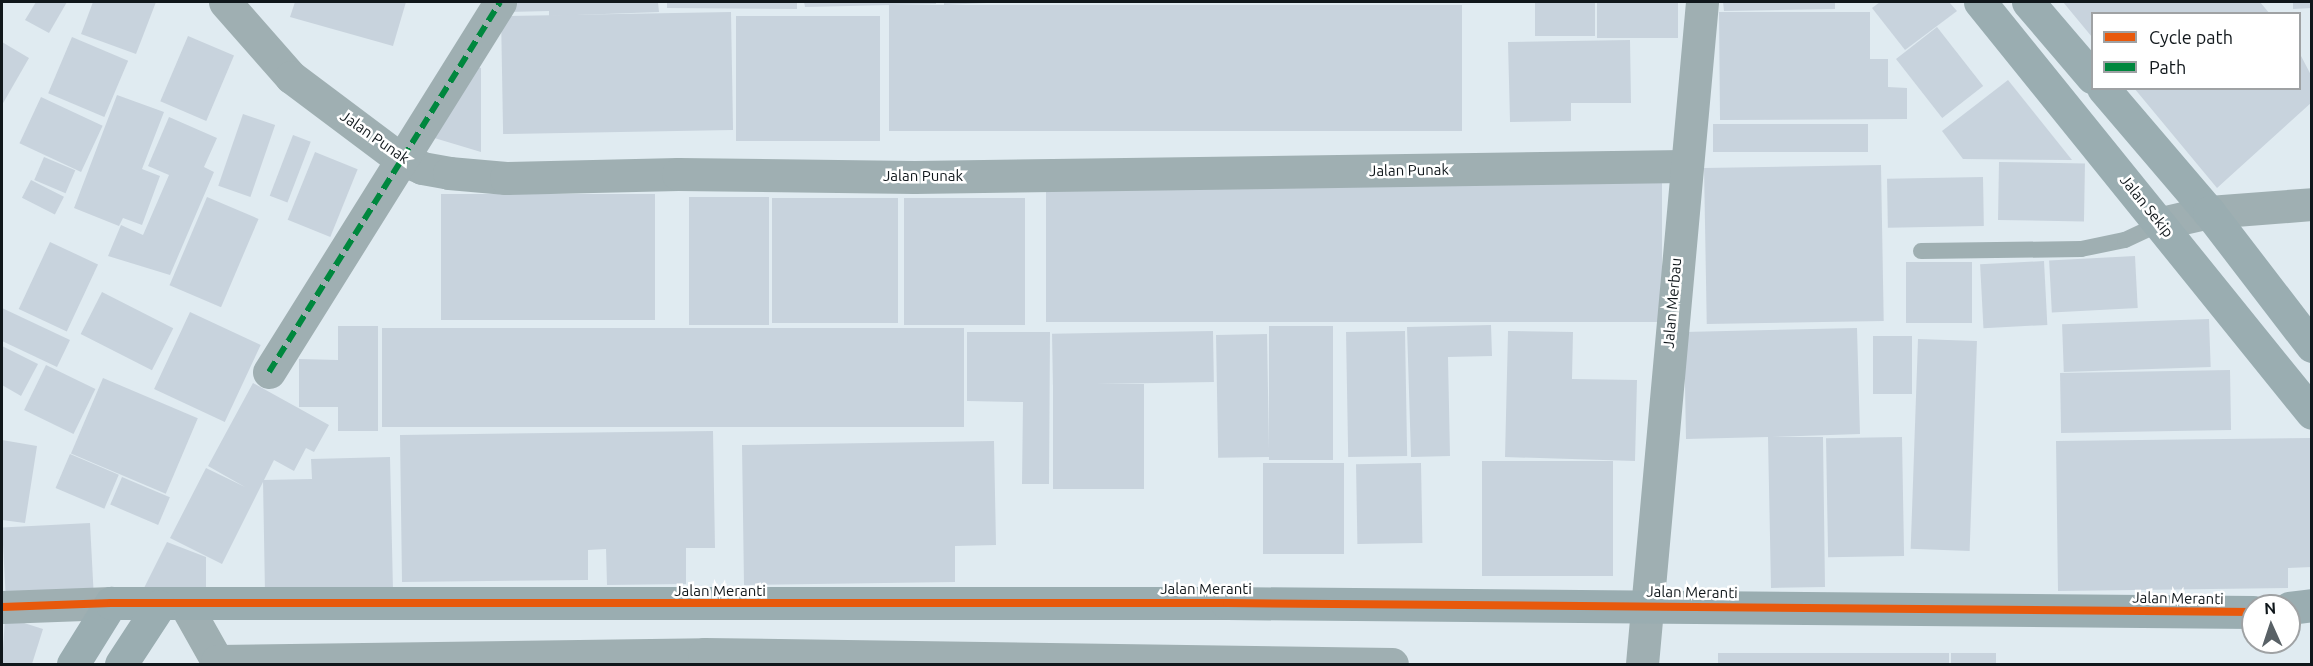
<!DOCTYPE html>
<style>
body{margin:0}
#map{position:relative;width:2313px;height:666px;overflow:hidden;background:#e0ebf1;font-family:Ubuntu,sans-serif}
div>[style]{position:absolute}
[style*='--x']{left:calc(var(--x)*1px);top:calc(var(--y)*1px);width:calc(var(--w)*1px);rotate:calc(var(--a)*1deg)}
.building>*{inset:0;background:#c8d3dd;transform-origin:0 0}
.lane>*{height:16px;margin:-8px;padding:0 8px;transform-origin:8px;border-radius:8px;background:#9fafb2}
.street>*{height:33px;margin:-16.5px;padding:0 16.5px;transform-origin:16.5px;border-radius:16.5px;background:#9fafb2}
.secondary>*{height:33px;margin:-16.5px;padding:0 16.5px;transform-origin:16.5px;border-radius:16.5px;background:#9aadb1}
.quiet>*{height:6px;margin-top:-3px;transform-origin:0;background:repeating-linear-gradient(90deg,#00873e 0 12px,transparent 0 18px)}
.cycleway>*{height:8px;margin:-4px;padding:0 4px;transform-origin:4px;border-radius:4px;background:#e8590c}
span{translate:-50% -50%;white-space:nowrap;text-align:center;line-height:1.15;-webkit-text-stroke:5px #fff;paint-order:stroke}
.street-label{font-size:15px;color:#10171b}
.frame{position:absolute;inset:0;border:3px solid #10171b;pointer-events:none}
.legend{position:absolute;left:2091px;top:12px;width:210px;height:78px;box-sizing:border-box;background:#fff;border:2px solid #9fa2a4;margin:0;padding:8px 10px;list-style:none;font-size:18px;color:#10171b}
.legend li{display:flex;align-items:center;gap:12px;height:30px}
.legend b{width:30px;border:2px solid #9fa2a4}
.north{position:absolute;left:2241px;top:594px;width:60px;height:60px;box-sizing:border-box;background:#fff;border:2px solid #9fa2a4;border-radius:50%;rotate:357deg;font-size:16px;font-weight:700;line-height:24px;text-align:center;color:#10171b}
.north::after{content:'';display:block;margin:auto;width:21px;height:27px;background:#596166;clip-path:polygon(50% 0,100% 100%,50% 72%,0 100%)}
</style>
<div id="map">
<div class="building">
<div style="clip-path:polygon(36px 2px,67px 2px,49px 33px,25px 20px)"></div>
<div style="clip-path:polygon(93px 2px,156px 2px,136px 54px,81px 34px)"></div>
<div style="clip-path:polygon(295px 2px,406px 2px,393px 46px,290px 17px)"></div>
<div style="clip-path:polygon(510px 2px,658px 2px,659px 12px,549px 16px,549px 11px,505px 12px)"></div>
<div style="clip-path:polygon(667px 2px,797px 2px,797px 9px,667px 8px)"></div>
<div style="clip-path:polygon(804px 2px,936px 2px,936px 4px,805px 7px)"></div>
<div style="clip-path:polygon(944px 2px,987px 2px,987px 3px,944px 5px)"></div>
<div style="left:1535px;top:2px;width:60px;height:34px"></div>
<div style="left:1597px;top:2px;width:81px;height:36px"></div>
<div style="clip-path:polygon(1723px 2px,1835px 2px,1835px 9px,1724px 11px)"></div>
<div style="clip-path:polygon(1880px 2px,1949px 2px,1957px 11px,1905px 50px,1872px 8px)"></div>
<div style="clip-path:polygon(2063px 2px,2260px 2px,2270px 14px,2092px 14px,2092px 37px)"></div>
<div style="clip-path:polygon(2293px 2px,2312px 2px,2312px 8px,2293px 9px)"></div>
<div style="left:1462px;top:5px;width:126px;height:573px;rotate:90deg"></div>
<div style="left:731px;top:12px;width:118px;height:230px;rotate:89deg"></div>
<div style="clip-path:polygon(1719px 12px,1870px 12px,1870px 59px,1888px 59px,1888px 87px,1907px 88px,1907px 119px,1720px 120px)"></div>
<div style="left:736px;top:16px;width:144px;height:125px"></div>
<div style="left:1937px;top:27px;width:75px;height:52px;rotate:52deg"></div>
<div style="left:188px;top:36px;width:50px;height:71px;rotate:23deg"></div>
<div style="left:72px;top:37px;width:61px;height:61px;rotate:23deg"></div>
<div style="clip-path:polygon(1630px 40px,1631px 103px,1571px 103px,1571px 121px,1510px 122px,1508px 42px)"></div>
<div style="clip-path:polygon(2px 42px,29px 58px,2px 105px)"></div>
<div style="clip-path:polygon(2300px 54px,2312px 77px,2312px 102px,2217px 188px,2134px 88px,2300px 88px)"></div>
<div style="clip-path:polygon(466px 63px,481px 68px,481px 152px,431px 137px)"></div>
<div style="clip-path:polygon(2008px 80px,2072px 160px,1963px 159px,1942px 131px)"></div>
<div style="clip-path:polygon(117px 95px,164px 112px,142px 169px,160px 176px,142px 225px,123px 218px,119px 226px,74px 208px)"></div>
<div style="left:41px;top:97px;width:68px;height:51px;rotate:25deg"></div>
<div style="left:243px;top:114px;width:34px;height:76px;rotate:19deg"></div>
<div style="clip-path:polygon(169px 117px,217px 138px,204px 167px,214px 172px,170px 275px,108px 256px,121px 225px,143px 235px,169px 175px,148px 166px)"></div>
<div style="left:1713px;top:124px;width:155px;height:28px"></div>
<div style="left:293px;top:135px;width:19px;height:65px;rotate:21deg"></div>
<div style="left:315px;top:152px;width:46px;height:73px;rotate:22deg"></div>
<div style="left:44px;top:157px;width:34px;height:25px;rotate:23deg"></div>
<div style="left:1999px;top:162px;width:86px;height:58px;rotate:1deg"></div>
<div style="left:1881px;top:165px;width:156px;height:177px;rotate:89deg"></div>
<div style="left:1983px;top:177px;width:49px;height:96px;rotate:89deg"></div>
<div style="left:31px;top:180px;width:37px;height:20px;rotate:27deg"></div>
<div style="left:1662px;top:182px;width:140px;height:616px;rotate:90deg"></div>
<div style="left:655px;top:194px;width:126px;height:214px;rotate:90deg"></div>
<div style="left:207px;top:197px;width:56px;height:96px;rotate:23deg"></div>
<div style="left:769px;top:197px;width:128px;height:80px;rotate:90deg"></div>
<div style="left:772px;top:198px;width:126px;height:125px"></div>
<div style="left:904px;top:198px;width:121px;height:127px"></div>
<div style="left:50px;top:242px;width:53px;height:74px;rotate:25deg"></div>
<div style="left:2135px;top:256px;width:52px;height:86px;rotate:87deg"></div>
<div style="left:2044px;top:261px;width:64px;height:64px;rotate:87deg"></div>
<div style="left:1972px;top:262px;width:61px;height:66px;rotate:90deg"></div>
<div style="left:102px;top:292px;width:80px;height:47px;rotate:27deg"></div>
<div style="clip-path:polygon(2px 308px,70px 340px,57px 367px,2px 341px)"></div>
<div style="left:190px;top:312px;width:78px;height:85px;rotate:25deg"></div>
<div style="left:2209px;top:319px;width:48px;height:147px;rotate:88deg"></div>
<div style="clip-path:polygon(1491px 325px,1492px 356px,1448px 357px,1450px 456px,1411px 457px,1407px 327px)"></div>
<div style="clip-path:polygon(338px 326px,378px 326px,378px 431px,338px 431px,338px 407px,299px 407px,299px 359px,338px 360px)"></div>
<div style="left:1333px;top:326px;width:134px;height:64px;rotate:90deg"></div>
<div style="left:964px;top:328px;width:99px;height:582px;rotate:90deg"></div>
<div style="clip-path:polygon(1857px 328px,1860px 434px,1772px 437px,1823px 437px,1825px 587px,1771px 588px,1768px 437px,1686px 439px,1684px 332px)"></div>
<div style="left:1213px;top:331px;width:51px;height:161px;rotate:89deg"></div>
<div style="left:1405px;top:331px;width:125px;height:59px;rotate:89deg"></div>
<div style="clip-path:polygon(1508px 331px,1573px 332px,1572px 379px,1637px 380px,1635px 461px,1505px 457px)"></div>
<div style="clip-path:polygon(967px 332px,1050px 332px,1049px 484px,1022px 484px,1023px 402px,967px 401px)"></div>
<div style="left:1267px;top:334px;width:123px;height:51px;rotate:89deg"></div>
<div style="left:1873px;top:336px;width:39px;height:58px"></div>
<div style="left:1918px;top:339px;width:59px;height:210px;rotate:2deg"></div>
<div style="clip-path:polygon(2px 346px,38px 364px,21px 396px,2px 385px)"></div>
<div style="left:46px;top:365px;width:55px;height:50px;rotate:26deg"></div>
<div style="left:2230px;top:370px;width:60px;height:170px;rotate:89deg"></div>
<div style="left:103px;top:378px;width:103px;height:82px;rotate:23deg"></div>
<div style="clip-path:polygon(253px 383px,329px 425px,314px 452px,306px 448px,294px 471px,274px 460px,222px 564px,170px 538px,206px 468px,245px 487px,208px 466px)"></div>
<div style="left:1144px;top:384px;width:105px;height:91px;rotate:90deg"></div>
<div style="clip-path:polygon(713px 431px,715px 548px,686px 548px,686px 584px,607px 585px,606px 549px,588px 550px,588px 580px,402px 582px,400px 435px)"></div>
<div style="left:1902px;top:437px;width:119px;height:76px;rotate:89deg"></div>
<div style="clip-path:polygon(2312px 438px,2312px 567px,2288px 568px,2288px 588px,2058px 591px,2056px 441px)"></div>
<div style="clip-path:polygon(2px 440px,37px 446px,25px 523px,2px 520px)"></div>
<div style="clip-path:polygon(994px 441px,996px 545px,955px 546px,955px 582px,744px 585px,742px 445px)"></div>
<div style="left:70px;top:454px;width:53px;height:37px;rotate:23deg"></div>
<div style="clip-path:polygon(390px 457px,393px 591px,265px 593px,263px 480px,312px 479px,311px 459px)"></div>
<div style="left:1613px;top:461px;width:115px;height:131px;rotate:90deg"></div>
<div style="left:1344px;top:463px;width:91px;height:81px;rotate:90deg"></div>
<div style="left:1421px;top:463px;width:80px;height:65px;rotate:89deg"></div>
<div style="left:122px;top:477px;width:52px;height:30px;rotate:23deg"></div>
<div style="left:90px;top:523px;width:68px;height:88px;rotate:87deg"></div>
<div style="clip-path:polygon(167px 542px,206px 557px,206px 592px,143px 590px)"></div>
<div style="clip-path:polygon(5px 617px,43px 629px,32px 664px,2px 664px)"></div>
<div style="left:1718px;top:653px;width:231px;height:11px"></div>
<div style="left:1951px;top:653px;width:45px;height:11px"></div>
</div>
<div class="lane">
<div style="--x:1921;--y:251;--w:160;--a:-0.7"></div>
<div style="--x:2081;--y:249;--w:45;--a:-11.6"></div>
<div style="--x:2125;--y:240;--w:40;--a:-25"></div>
</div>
<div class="street">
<div style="--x:225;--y:2;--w:100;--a:48.7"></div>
<div style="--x:291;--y:77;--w:135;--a:36.9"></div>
<div style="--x:399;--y:158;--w:25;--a:23"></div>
<div style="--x:422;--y:168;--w:27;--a:10"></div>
<div style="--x:449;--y:173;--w:57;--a:5"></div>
<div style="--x:506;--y:178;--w:172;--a:-1.3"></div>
<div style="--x:678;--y:174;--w:236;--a:0.7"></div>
<div style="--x:914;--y:177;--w:770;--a:-0.82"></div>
<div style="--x:2161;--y:223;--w:49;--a:-12.9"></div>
<div style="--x:2209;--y:212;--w:103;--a:-4.4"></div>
<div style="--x:269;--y:372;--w:436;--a:-58"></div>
<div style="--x:186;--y:606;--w:63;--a:60.6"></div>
<div style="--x:217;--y:661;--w:487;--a:-0.8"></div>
<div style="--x:704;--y:654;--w:688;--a:0.83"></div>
<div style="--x:2;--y:607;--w:109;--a:-2.1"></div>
<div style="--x:1642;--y:664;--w:665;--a:-84.82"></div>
</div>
<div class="secondary">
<div style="--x:1980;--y:2;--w:528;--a:51.07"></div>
<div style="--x:2028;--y:2;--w:99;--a:49.5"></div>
<div style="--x:2103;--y:88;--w:163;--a:49.5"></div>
<div style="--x:2209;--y:212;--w:169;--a:52.5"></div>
<div style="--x:2289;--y:608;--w:23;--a:-7"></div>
<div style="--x:73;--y:664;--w:72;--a:-58.1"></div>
<div style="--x:111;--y:603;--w:1116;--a:0"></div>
<div style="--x:1227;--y:603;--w:1026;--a:0.5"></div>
<div style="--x:121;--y:664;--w:69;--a:-56.8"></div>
</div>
<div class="quiet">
<div style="--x:269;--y:372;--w:436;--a:-58"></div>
</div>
<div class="cycleway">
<div style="--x:2;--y:607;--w:109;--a:-2.1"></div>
<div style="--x:111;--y:603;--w:1116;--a:0"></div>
<div style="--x:1227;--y:603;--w:1026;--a:0.5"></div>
</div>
<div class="street-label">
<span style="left:375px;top:137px;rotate:35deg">Jalan Punak</span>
<span style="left:1409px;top:170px;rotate:-1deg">Jalan Punak</span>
<span style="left:923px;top:176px">Jalan Punak</span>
<span style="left:2147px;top:206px;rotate:51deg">Jalan Sekip</span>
<span style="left:1672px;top:303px;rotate:-85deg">Jalan Merbau</span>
<span style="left:1206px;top:589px">Jalan Meranti</span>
<span style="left:720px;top:591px">Jalan Meranti</span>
<span style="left:1692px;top:592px;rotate:1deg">Jalan Meranti</span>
<span style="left:2178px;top:598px;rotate:1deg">Jalan Meranti</span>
</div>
<div class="frame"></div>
<ul class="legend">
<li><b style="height:8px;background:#e8590c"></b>Cycle path</li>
<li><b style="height:8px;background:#00873e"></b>Path</li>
</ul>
<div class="north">N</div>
</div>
